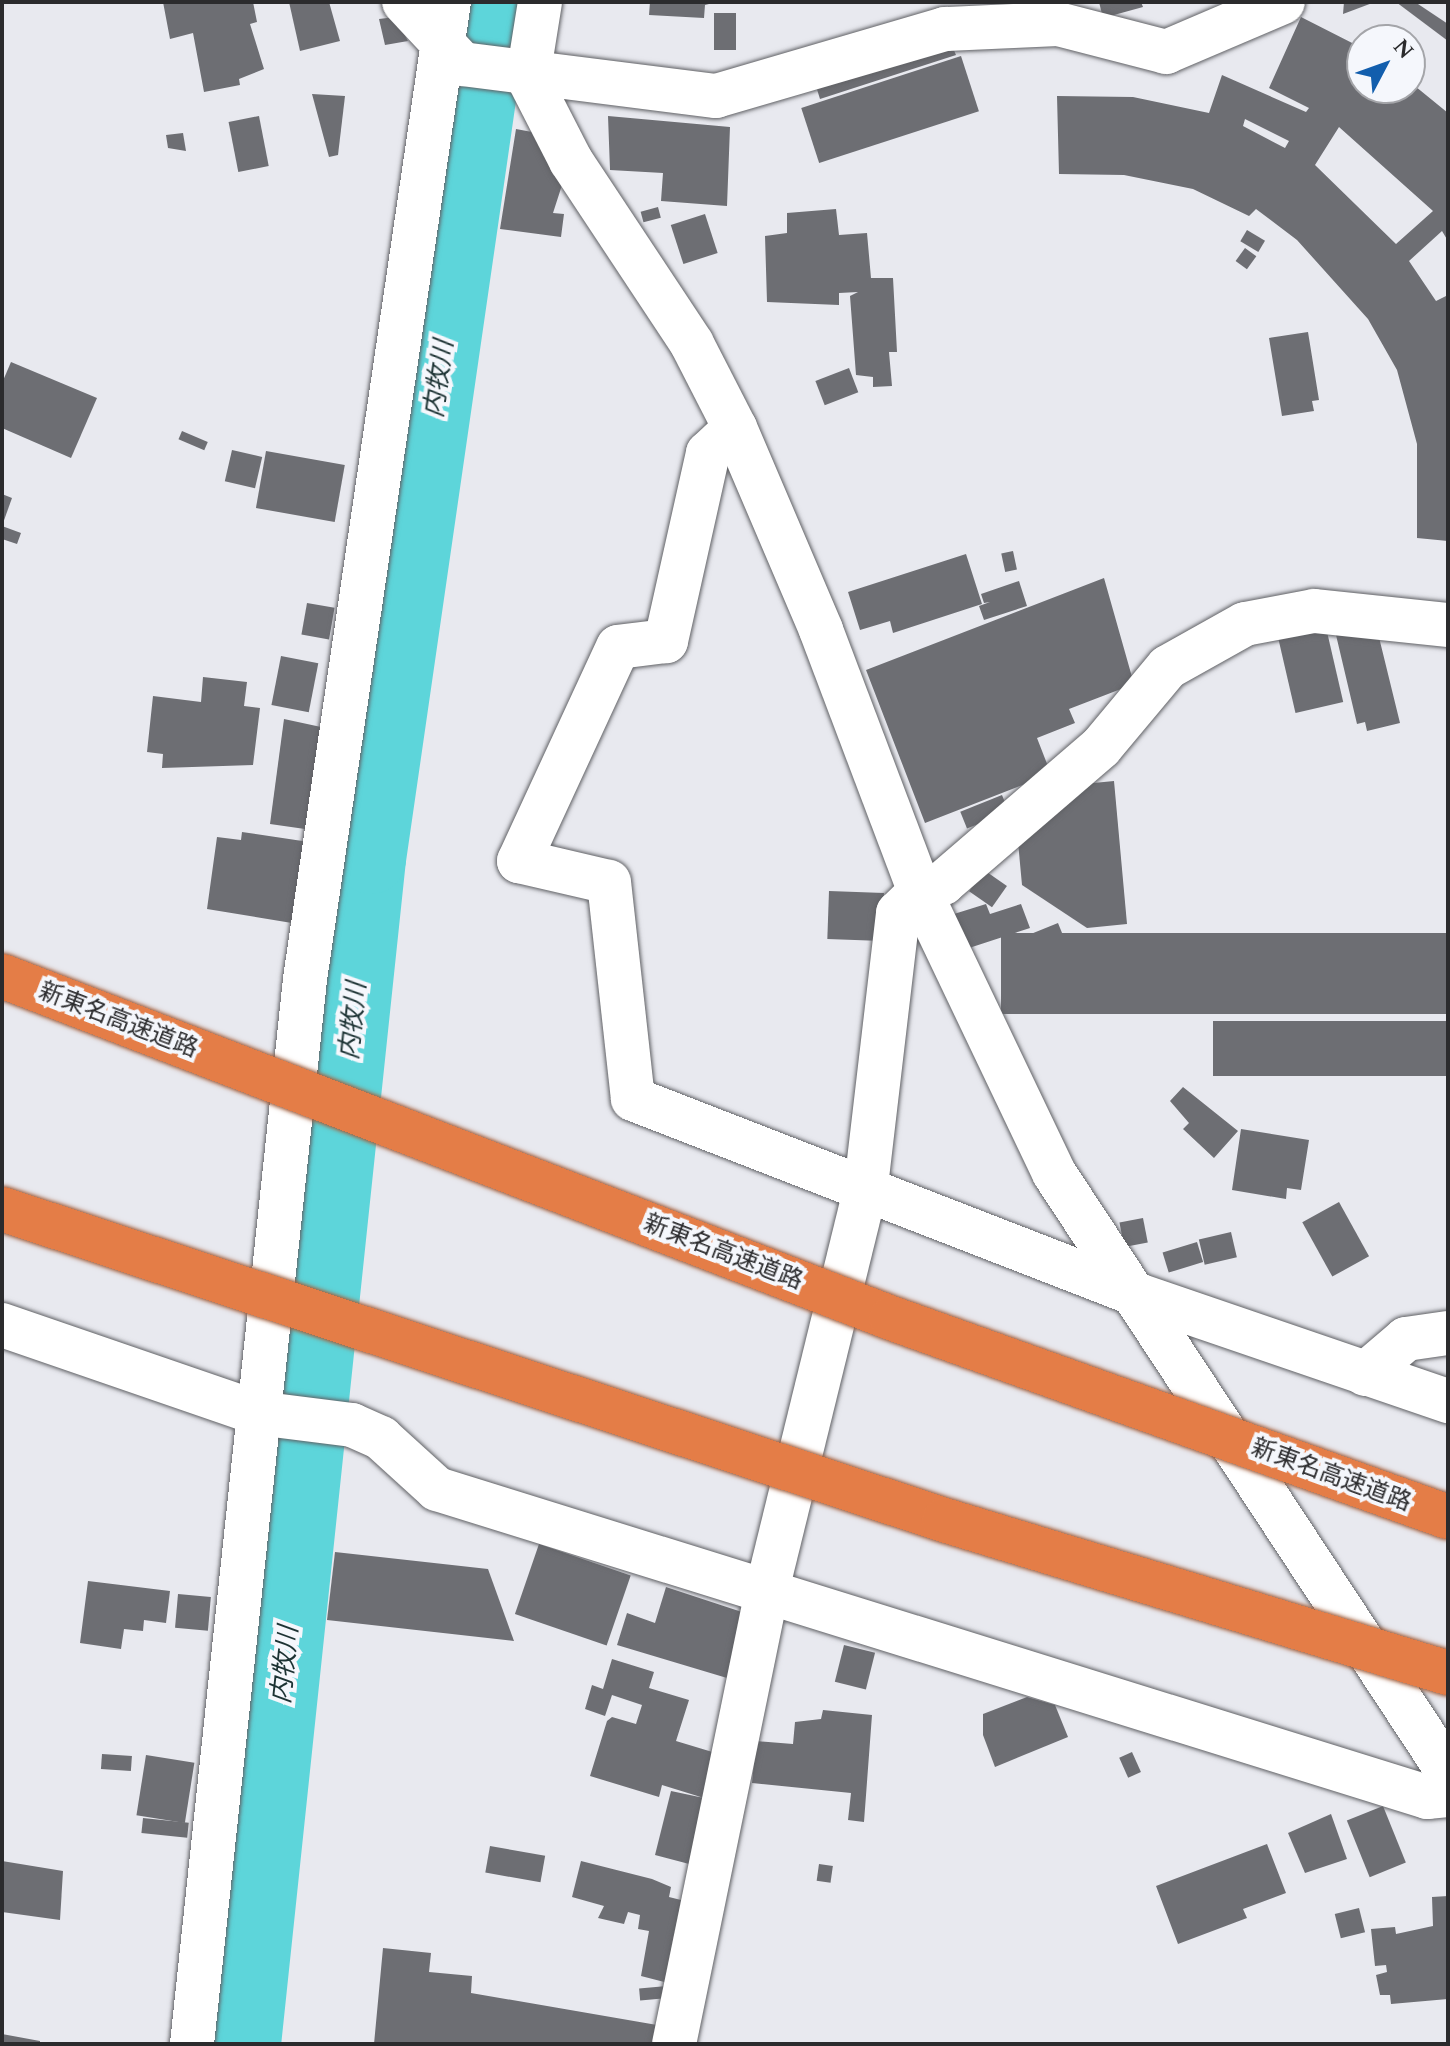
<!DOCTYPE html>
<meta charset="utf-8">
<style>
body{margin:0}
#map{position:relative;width:1450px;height:2046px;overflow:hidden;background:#e8e9ef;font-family:Spectral,"Noto Sans JP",serif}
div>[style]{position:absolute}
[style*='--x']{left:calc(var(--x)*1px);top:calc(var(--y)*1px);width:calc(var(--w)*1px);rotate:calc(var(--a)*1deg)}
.river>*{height:70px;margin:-35px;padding:0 35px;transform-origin:35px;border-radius:35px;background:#5dd5da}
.building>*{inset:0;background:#6d6e73;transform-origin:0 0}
.roads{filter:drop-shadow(0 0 2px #606165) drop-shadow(0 0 2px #606165)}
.minor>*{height:44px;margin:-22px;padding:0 22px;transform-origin:22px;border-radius:22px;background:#fff}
.bridges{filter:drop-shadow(0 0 2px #a3603e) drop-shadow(0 0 2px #a3603e)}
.highway-bridge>*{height:44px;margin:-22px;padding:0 22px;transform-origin:22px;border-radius:22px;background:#e47d47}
span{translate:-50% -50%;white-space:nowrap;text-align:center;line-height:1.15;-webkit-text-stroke:8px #f5f7fc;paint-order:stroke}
.street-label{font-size:24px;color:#2b2b2d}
.water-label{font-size:26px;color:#1d3334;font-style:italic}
.frame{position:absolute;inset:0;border:4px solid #2b2b2d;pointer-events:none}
.north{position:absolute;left:1346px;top:24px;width:80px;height:80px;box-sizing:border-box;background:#f5f7fc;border:2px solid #a4a5a9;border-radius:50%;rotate:49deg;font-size:22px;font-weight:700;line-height:32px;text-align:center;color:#2b2b2d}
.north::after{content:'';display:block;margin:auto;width:28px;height:36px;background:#125ead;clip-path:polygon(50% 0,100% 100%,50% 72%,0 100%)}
</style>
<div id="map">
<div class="river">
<div style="--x:246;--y:2044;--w:1192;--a:-83.98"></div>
<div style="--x:371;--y:859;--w:866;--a:-81.77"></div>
</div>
<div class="building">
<div style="clip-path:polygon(163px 2px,253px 2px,257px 22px,250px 24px,264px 69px,239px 79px,240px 85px,204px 92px,193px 33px,170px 39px)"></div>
<div style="clip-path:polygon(289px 2px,329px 2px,340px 41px,300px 51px)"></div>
<div style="clip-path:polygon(650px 2px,717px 2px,705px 5px,704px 18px,649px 15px)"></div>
<div style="clip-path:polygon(1099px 2px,1141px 2px,1143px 7px,1103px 18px)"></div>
<div style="clip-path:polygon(1344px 2px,1375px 2px,1343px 14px)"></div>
<div style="clip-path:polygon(1396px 2px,1415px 2px,1448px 24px,1448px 41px)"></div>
<div style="left:714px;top:13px;width:22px;height:37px"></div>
<div style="clip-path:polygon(395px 17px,408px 41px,385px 45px,379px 19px)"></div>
<div style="clip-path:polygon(evenodd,1301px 17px,1362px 48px,1362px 88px,1410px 88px,1410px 82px,1448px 113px,1448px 241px,1442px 231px,1409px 261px,1436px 301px,1448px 295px,1448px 541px,1417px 538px,1417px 444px,1397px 370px,1368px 319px,1297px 240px,1256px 209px,1249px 216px,1193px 189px,1124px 175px,1059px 174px,1057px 96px,1133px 97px,1209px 113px,1222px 75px,1306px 112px,1309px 108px,1269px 88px,1301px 17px,1245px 119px,1289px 141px,1285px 148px,1243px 126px,1245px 119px,1301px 17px,1339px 127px,1433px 211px,1396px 244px,1315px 165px,1339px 127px)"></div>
<div style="clip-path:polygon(953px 48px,956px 55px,820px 99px,815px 83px)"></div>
<div style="left:961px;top:56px;width:58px;height:168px;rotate:72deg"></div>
<div style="clip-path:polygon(312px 94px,345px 96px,338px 155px,329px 157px)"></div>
<div style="left:259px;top:116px;width:51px;height:31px;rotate:79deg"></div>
<div style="clip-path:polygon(608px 116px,730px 127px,727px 206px,661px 201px,663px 173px,610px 170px)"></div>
<div style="clip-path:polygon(516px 129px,532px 132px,563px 182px,553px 213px,564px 214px,561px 237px,500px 229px)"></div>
<div style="clip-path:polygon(183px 133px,186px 151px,168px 148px,166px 135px)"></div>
<div style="left:658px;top:207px;width:11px;height:18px;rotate:75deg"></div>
<div style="clip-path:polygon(836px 209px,839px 235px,867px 233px,871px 278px,893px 278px,897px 352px,889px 352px,892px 386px,873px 387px,873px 377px,856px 375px,850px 296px,858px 292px,839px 293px,839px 305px,767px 302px,765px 236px,787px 233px,787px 213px)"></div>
<div style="left:705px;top:214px;width:41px;height:36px;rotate:72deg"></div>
<div style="left:1247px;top:230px;width:21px;height:13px;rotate:31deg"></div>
<div style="left:1245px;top:248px;width:14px;height:16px;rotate:36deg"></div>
<div style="clip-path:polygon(1308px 332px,1319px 400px,1312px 401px,1314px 411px,1282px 416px,1269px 338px)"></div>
<div style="clip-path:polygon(11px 362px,97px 398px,71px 458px,2px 428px,2px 383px)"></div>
<div style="left:849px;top:368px;width:26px;height:36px;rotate:69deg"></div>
<div style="left:182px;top:431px;width:28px;height:9px;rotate:23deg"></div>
<div style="left:232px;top:450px;width:31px;height:32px;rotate:13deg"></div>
<div style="left:266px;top:451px;width:80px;height:58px;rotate:10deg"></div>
<div style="clip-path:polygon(2px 494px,12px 498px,2px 526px)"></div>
<div style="clip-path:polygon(2px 526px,21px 533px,17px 544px,2px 539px)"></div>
<div style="left:1013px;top:551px;width:19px;height:12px;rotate:78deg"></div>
<div style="clip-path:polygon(966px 554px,982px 604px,893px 633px,890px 621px,860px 630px,848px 592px)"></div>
<div style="clip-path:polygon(1104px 578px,1134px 684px,1069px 709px,1075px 723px,1037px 738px,1051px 774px,925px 823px,866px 670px)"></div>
<div style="clip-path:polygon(1019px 581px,1027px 606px,984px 620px,979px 606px,990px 602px,984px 603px,981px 594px)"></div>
<div style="left:307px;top:603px;width:28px;height:32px;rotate:10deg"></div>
<div style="left:1325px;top:623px;width:81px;height:49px;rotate:77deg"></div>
<div style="clip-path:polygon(1376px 625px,1400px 723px,1367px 731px,1365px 722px,1357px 724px,1336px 635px)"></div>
<div style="left:281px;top:656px;width:38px;height:50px;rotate:11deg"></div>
<div style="clip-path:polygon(203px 677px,247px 682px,244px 706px,260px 708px,253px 765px,162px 768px,163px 754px,147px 752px,153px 696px,201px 702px)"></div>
<div style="clip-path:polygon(284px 719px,321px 727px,312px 830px,270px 824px)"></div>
<div style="clip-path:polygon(1114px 781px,1127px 924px,1087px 928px,1022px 885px,1017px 831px,1073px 785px)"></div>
<div style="left:1002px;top:795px;width:18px;height:45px;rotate:68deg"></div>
<div style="clip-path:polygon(242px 832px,309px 842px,298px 924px,207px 909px,217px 837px,241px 840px)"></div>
<div style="left:984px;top:870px;width:28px;height:26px;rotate:35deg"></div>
<div style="left:829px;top:891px;width:55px;height:48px;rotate:2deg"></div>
<div style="clip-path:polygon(986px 904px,990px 914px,1021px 904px,1030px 928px,966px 949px,954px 914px)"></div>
<div style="left:1058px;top:923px;width:31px;height:55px;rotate:68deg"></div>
<div style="left:1448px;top:933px;width:81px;height:447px;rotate:90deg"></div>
<div style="left:1448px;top:1021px;width:55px;height:235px;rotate:90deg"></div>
<div style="clip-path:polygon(1183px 1087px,1238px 1131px,1214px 1158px,1183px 1129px,1189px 1123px,1170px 1101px)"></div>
<div style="clip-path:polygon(1241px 1129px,1309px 1140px,1301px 1190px,1287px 1188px,1286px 1199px,1232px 1190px)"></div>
<div style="left:1339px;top:1202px;width:62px;height:42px;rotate:61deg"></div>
<div style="left:1143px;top:1218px;width:25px;height:24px;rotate:79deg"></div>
<div style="left:1231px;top:1232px;width:26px;height:33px;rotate:77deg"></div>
<div style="left:1197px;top:1242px;width:21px;height:36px;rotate:73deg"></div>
<div style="left:539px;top:1544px;width:97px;height:74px;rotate:19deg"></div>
<div style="clip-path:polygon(335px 1552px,488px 1569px,514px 1641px,327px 1620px)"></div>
<div style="clip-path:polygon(88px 1581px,170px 1591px,166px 1623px,144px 1620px,143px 1631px,124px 1629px,121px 1649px,80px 1643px)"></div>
<div style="clip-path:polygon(666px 1587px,748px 1614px,727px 1678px,617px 1645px,627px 1613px,655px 1623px)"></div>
<div style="left:178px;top:1594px;width:33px;height:34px;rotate:5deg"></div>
<div style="left:844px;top:1645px;width:32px;height:38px;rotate:14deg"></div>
<div style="clip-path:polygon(612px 1659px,654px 1672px,649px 1688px,689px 1700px,676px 1741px,719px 1754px,693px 1865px,655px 1855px,671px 1791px,704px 1798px,662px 1785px,659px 1797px,590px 1776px,607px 1721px,612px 1717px,636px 1724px,642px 1705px,612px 1695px,605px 1716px,585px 1709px,592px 1685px,603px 1689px)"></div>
<div style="clip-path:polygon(1027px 1697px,1055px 1705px,1068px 1737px,995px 1767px,983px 1735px,983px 1714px)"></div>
<div style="clip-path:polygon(823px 1710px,872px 1715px,864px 1822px,848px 1820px,851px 1793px,752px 1783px,756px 1741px,793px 1744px,795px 1722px,821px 1719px)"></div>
<div style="left:1132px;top:1752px;width:22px;height:14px;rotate:66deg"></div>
<div style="left:102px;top:1754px;width:30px;height:15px;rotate:4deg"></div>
<div style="left:146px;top:1755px;width:49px;height:61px;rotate:9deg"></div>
<div style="left:1383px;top:1806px;width:61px;height:39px;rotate:68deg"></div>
<div style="clip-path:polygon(1331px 1814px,1347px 1859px,1305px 1873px,1288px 1833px)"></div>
<div style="left:143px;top:1818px;width:46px;height:15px;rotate:6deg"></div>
<div style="clip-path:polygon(1267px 1844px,1286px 1893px,1243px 1909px,1247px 1918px,1178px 1944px,1156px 1886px)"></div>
<div style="left:490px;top:1846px;width:56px;height:27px;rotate:10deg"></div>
<div style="clip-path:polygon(2px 1861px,63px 1871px,60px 1920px,2px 1912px)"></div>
<div style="clip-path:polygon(581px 1861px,652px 1879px,671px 1887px,669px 1897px,689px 1902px,672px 1984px,641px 1976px,649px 1931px,638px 1929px,640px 1915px,628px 1912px,624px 1924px,598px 1918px,604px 1906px,572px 1897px)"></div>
<div style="left:819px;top:1864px;width:14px;height:17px;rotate:8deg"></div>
<div style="clip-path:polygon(1448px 1896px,1448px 1999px,1391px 2004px,1390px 1995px,1380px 1995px,1376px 1975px,1387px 1972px,1386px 1965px,1375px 1966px,1371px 1929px,1395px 1927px,1396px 1934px,1433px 1926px,1432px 1897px)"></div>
<div style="left:1359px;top:1908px;width:25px;height:25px;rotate:76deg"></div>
<div style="clip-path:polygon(383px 1948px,431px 1953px,429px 1972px,472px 1976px,471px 1993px,657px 2025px,654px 2044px,374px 2044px)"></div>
<div style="left:667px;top:1986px;width:12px;height:28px;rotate:85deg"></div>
<div style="clip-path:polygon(2px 2034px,40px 2041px,40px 2044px,2px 2044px)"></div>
</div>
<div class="roads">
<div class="minor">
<div style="--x:404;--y:2;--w:85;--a:46.9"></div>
<div style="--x:462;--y:64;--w:256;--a:7.2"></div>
<div style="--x:716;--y:96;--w:239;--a:-16.3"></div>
<div style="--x:945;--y:29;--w:113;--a:-2.5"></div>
<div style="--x:1058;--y:24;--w:112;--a:14.5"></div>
<div style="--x:1166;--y:52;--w:127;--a:-23.1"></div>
<div style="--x:540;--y:2;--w:76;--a:99.1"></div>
<div style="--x:528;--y:77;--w:94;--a:62.9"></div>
<div style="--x:571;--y:161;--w:219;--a:56.5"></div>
<div style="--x:692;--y:344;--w:94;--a:62.9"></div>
<div style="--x:735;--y:428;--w:220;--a:66.9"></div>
<div style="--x:821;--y:630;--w:280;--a:69.3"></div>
<div style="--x:920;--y:892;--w:311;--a:64.5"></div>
<div style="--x:1054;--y:1173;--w:717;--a:56.66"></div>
<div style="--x:735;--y:428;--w:37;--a:137"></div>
<div style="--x:708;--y:453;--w:193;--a:102.6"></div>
<div style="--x:666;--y:641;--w:48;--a:172.9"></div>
<div style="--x:618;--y:647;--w:236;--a:114.8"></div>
<div style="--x:519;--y:861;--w:92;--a:13.1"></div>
<div style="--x:609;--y:882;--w:218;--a:83.7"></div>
<div style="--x:633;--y:1099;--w:542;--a:21.21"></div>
<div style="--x:1138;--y:1295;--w:328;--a:18.9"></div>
<div style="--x:2;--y:1325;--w:270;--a:19"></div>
<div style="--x:257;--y:1413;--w:96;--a:7.2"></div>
<div style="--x:352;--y:1425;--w:32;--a:24"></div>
<div style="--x:381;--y:1438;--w:76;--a:42.3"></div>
<div style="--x:437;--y:1489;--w:1037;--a:17.28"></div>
<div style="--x:1427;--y:1797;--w:21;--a:-5"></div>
<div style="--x:1365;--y:1374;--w:54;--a:-40.5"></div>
<div style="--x:1406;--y:1339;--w:42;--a:-8.1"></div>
<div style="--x:192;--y:2044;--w:1071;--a:-83.94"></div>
<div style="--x:305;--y:979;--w:988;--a:-81.62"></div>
<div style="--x:674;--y:2044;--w:459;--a:-78.4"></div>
<div style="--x:766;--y:1594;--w:420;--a:-76.2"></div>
<div style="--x:866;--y:1186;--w:275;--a:-83.3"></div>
<div style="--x:898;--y:913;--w:30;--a:-44"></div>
<div style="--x:920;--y:892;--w:25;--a:-21"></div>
<div style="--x:943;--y:883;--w:208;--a:-40.7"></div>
<div style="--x:1101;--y:747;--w:104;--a:-50.1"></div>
<div style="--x:1168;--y:667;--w:88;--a:-29.2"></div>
<div style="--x:1245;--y:624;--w:70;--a:-10.7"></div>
<div style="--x:1314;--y:611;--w:135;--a:6"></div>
</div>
</div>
<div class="bridges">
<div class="highway-bridge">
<div style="--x:2;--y:976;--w:953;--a:21.04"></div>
<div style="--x:891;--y:1318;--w:591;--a:19.66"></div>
<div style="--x:2;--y:1209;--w:992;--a:18.27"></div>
<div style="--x:944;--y:1520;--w:527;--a:16.89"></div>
</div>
</div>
<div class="street-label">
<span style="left:118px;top:1021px;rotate:21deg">新東名高速道路</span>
<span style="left:723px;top:1253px;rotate:21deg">新東名高速道路</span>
<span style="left:1331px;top:1476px;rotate:20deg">新東名高速道路</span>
</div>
<div class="water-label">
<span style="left:440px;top:379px;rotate:-82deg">内牧川</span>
<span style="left:354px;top:1021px;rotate:-84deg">内牧川</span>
<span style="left:286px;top:1665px;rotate:-84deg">内牧川</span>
</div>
<div class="frame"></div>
<div class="north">N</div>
</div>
